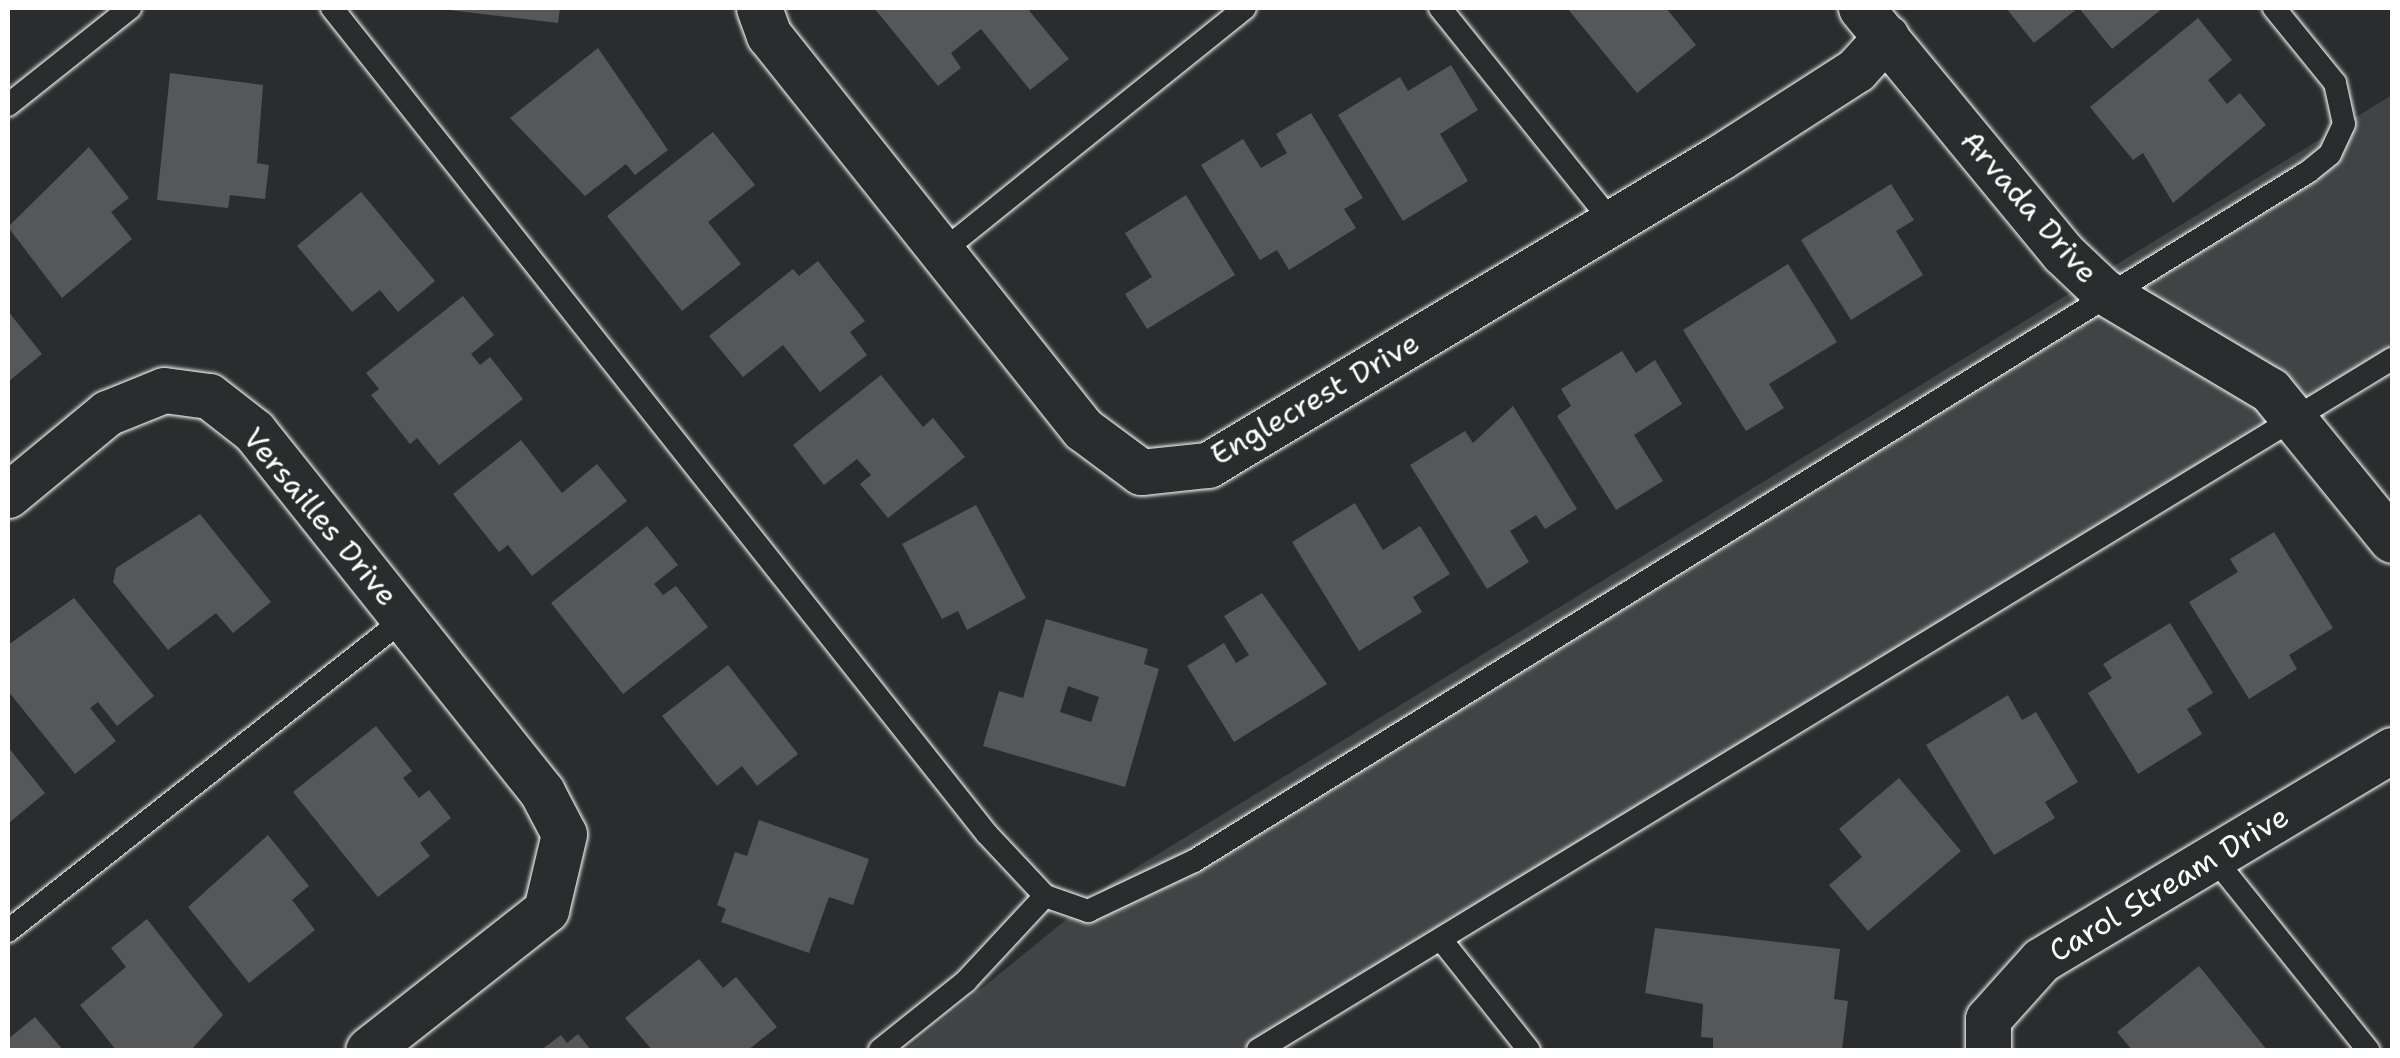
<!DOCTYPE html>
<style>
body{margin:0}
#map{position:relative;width:2400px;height:1058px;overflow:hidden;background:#2a2d2e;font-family:"Shantell Sans",sans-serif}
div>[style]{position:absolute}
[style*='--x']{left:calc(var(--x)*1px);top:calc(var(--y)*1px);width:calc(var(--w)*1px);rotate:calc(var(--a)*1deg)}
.green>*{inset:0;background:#414445}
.building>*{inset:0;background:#555758}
.roads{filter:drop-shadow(0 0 2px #fff) drop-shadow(0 0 2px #fff)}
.lane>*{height:22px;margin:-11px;padding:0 11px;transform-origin:11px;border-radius:11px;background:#2a2d2e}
.street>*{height:45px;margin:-22.5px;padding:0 22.5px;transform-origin:22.5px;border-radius:22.5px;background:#2a2d2e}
span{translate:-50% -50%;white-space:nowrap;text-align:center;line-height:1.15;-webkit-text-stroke:8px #2a2d2e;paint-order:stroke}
.street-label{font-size:30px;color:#fff}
.frame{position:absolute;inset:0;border:10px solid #fff;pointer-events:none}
</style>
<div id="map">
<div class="green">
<div style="clip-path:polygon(2392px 95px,2392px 347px,1240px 1050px,906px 1050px,1111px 883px)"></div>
</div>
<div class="building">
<div style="clip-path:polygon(432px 8px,560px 8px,558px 23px)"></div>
<div style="clip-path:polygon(874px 8px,1027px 8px,1069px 59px,1030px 90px,981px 29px,951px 53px,961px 68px,938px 86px)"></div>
<div style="clip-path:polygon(1567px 8px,1666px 8px,1696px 45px,1637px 93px)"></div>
<div style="clip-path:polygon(2006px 8px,2078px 8px,2034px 43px)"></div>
<div style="clip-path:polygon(2079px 8px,2163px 8px,2112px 49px)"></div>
<div style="clip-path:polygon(2198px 18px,2232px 60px,2208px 80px,2227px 104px,2240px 93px,2266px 125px,2173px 203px,2143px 153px,2133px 160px,2090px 107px)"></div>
<div style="clip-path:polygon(598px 48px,668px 150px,635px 175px,626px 164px,585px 196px,510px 118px)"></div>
<div style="clip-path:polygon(1451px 65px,1478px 110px,1440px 134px,1468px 181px,1403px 221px,1338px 115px,1400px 77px,1408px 91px)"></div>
<div style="clip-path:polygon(170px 73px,263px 85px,257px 163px,269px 165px,265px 199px,230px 195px,228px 208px,157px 200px)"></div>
<div style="clip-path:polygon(1311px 113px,1363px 198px,1344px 209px,1356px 228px,1289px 270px,1277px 250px,1260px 260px,1201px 165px,1243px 139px,1261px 168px,1287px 153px,1276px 134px)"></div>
<div style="clip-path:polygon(713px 132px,755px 185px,708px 222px,741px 264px,682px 311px,607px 216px)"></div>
<div style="clip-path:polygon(89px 147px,129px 198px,111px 212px,132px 239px,62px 298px,8px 227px)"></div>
<div style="clip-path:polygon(1891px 184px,1914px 220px,1896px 231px,1923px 275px,1851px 320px,1801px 240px)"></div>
<div style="clip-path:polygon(361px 192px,435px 281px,398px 312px,380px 290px,352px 312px,297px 246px)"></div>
<div style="clip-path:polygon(1186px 195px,1235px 275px,1147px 329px,1125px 294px,1152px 277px,1125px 233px)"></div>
<div style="clip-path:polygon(818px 261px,865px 321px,850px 332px,867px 355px,820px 392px,783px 345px,743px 377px,709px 336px,793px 269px,799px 276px)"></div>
<div style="clip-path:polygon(1788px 264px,1837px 342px,1769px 384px,1784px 408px,1746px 431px,1683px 330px)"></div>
<div style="clip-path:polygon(463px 296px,494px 335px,471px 354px,480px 365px,490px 357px,523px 399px,439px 465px,417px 438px,410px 444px,371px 395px,379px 389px,366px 373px)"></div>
<div style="clip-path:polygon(8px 311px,42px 354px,8px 382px)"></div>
<div style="clip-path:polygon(1622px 351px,1636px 373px,1655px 360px,1682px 404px,1634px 435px,1663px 481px,1616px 510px,1557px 416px,1571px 406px,1561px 389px)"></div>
<div style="clip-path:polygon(881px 375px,923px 427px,933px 418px,965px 457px,888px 518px,860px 484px,871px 475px,857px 459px,824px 485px,793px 445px)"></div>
<div style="clip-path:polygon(1513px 406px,1577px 509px,1545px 529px,1536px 515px,1510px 531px,1529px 562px,1487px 589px,1410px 465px,1465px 431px,1473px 443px)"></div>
<div style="clip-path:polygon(521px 440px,562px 493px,597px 464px,627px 501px,532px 576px,508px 545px,499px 552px,453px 494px)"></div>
<div style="clip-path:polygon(1355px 503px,1383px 550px,1420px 526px,1450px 574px,1413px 597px,1422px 612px,1359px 651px,1292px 542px)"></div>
<div style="clip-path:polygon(976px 505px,1026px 598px,967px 630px,958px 611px,942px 619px,902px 544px)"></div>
<div style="clip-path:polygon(200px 514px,271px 602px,233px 633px,216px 613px,168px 650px,113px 582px,116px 568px)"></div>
<div style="clip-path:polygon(647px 526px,678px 565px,654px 584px,663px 595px,676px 586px,708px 627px,623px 694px,551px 603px)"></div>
<div style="clip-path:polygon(2274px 532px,2333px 628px,2289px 655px,2297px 669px,2249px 699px,2189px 602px,2238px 572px,2230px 559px)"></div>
<div style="clip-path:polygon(1262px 593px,1327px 684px,1234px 742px,1187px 666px,1224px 643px,1236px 663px,1249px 655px,1224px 616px)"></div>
<div style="clip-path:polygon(74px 598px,154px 696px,117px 726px,98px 702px,90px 708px,116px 741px,75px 774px,8px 691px,8px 645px)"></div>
<div style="clip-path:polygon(evenodd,1046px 619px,1148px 649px,1144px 664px,1159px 669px,1125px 787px,983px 746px,999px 691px,1023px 698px,1046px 619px,1068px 686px,1099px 697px,1091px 722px,1060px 712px,1068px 686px)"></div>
<div style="clip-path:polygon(2170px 623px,2213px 693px,2187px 709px,2202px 734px,2138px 774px,2088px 693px,2112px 678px,2103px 664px)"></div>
<div style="clip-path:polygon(728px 665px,798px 754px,757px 786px,742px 766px,717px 786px,662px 716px)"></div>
<div style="clip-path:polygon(2008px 695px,2022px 720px,2036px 712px,2078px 782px,2045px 802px,2055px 818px,1994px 855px,1926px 745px)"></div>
<div style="clip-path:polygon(376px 726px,412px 771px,403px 778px,419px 798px,429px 790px,451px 818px,420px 843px,430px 856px,378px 897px,293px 792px)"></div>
<div style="clip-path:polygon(8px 747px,45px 793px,10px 822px,8px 819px)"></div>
<div style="clip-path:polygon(1899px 778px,1961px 851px,1868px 931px,1829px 885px,1862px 857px,1839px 829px)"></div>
<div style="clip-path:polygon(759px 820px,869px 859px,853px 905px,829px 897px,809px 953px,721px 922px,726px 909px,717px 905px,735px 852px,747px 856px)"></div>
<div style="clip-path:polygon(268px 835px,309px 886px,292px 900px,315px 930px,249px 983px,188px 907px)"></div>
<div style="clip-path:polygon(147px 919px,223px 1015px,191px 1050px,116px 1050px,80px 1005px,126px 967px,111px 948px)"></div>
<div style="clip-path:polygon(1655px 928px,1840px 949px,1834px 999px,1848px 1001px,1842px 1050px,1713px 1050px,1713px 1038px,1701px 1037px,1703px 1004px,1645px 993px)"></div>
<div style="clip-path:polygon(699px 959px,723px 988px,736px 977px,777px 1027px,748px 1050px,652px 1050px,625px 1018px)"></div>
<div style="clip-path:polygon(2199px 966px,2267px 1050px,2132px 1050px,2117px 1032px)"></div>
<div style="clip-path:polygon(35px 1017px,63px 1050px,8px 1050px,8px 1039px)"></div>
<div style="clip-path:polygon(578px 1034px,591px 1050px,541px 1050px,561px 1035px,567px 1043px)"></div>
</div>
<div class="roads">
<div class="lane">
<div style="--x:332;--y:8;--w:1054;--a:51.59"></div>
<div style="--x:987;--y:834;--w:85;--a:46.9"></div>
<div style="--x:1045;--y:896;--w:46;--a:19.2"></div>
<div style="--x:1088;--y:911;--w:117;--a:-25.3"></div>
<div style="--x:1194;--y:861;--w:1310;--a:-31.74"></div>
<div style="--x:2308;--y:172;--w:28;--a:-39"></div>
<div style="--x:2330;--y:154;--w:33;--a:-65"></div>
<div style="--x:2344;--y:124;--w:42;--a:-102.4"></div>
<div style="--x:2335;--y:83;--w:97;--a:-129.1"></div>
<div style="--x:1440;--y:8;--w:275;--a:51.2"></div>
<div style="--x:8;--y:105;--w:156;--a:-38.5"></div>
<div style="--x:944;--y:250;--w:386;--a:-38.8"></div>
<div style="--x:2213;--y:857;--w:248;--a:51.2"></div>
<div style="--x:8;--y:931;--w:504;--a:-38.23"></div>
<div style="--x:1443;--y:942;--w:138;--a:51.5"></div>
<div style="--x:880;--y:1050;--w:110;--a:-38.7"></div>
<div style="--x:966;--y:981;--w:116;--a:-47.1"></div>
<div style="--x:1258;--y:1050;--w:1328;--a:-31.36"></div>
</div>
<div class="street">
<div style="--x:759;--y:8;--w:29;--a:70"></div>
<div style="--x:769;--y:35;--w:504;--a:51.45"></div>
<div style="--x:1083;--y:429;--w:72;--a:36.6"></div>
<div style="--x:1141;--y:472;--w:67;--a:-6"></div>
<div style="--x:1208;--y:465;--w:596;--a:-31"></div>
<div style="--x:1719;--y:158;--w:163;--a:-32.7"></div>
<div style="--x:1856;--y:70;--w:45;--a:-47.7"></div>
<div style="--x:1861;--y:8;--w:318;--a:50.5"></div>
<div style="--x:2063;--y:253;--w:55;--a:43.5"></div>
<div style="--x:2103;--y:291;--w:194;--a:30.7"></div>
<div style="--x:2270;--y:390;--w:193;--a:50.9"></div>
<div style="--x:8;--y:495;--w:129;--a:-39.6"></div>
<div style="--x:107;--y:413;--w:61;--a:-22"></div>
<div style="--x:164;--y:390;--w:45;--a:7.6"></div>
<div style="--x:209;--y:396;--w:57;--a:37.9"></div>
<div style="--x:254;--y:431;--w:462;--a:51.4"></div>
<div style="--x:542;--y:792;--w:47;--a:62.4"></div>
<div style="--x:564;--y:834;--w:78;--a:103.3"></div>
<div style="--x:546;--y:910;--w:226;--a:141.8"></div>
<div style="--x:1988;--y:1050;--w:31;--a:-90"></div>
<div style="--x:1988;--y:1019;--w:79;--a:-48.1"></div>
<div style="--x:2041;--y:960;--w:409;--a:-30.9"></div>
</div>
</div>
<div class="street-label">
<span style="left:2029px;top:207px;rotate:49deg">Arvada Drive</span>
<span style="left:1315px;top:399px;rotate:-30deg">Englecrest Drive</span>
<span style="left:320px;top:517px;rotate:50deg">Versailles Drive</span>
<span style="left:2169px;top:884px;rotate:-31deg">Carol Stream Drive</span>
</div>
<div class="frame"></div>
</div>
